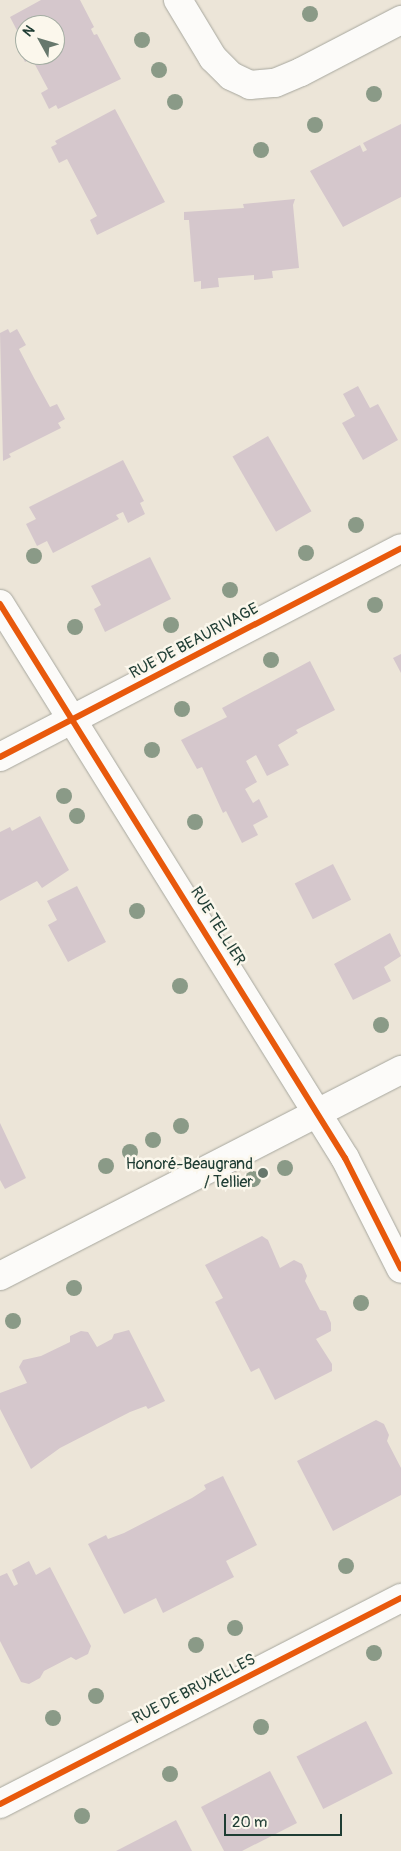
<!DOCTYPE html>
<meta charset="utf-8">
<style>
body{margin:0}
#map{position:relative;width:401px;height:1851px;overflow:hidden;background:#ece5d8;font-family:Pangolin,sans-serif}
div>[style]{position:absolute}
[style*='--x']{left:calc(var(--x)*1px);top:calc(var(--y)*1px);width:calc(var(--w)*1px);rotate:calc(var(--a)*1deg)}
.building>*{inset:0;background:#d5c7cc;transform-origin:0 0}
.roads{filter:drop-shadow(0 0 1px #a7a79e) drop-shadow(0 0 1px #a7a79e)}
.minor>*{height:28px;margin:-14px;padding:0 14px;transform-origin:14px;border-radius:14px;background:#fcfbf9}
.cycleway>*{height:6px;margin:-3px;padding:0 3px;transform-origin:3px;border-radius:3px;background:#e8590c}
.trees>*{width:16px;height:16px;margin:-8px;border-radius:50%;background:#8a9a87}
.dots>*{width:14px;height:14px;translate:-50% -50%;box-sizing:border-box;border:2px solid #fbf7ec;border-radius:50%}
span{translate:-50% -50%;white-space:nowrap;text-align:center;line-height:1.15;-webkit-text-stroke:5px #fbf7ec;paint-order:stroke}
.street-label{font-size:16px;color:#1f3d34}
.poi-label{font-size:16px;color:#1f3d34}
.right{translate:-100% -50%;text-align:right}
.north{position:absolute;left:15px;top:15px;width:50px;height:50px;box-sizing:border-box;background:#fbf7ec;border:1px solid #a3ada2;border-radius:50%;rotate:309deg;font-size:14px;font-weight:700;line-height:20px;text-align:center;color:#1f3d34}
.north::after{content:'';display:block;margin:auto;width:18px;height:22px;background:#67786d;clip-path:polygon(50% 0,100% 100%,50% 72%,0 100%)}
.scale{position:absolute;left:224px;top:1814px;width:118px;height:22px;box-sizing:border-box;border:2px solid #1f3d34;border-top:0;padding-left:6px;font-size:15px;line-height:18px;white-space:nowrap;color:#1f3d34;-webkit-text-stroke:4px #fbf7ec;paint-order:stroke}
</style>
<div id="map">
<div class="building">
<div style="clip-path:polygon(evenodd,41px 0,80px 0,94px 27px,91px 29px,94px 35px,97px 34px,121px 79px,58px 109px,56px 105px,49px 109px,41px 93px,48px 89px,32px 59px,25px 62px,17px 46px,23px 42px,10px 17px,41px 0,25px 25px,55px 25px,55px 55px,25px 55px,25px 25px)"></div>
<div style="clip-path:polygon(115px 109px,165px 202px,97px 235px,90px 220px,97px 216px,67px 159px,59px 163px,51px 147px,57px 144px,55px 141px)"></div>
<div style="clip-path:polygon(401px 124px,401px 197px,343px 227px,310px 171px,360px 145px,363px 152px,367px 150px,363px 143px)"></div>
<div style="clip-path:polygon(295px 199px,293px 205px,299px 268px,272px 271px,273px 278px,254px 280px,254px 275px,218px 278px,219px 287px,201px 289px,201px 281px,194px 282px,189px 220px,184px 220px,184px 212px,244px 208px,243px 204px)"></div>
<div style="clip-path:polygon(8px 329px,10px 333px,17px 329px,26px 345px,19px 349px,34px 378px,50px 407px,57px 404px,65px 419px,58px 423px,61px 428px,9px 454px,11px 457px,3px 461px,0 333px)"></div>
<div style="clip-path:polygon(358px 386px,370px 408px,378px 404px,398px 440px,363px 460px,342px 423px,355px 416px,343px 394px)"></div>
<div style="left:268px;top:436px;width:87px;height:41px;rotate:60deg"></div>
<div style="clip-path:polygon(123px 460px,144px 501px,140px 503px,145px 514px,128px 523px,123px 512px,116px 515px,119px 519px,53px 553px,47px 541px,37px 546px,26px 524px,36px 519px,29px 507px)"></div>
<div style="clip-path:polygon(150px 557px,171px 599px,105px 632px,94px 609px,101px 605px,91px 586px)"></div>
<div style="clip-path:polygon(401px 654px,401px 673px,393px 658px)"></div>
<div style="clip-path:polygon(310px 661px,335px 710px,296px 730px,298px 733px,278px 745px,289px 765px,267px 776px,256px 755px,246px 761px,257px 782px,245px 789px,253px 803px,259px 799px,268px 817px,253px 825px,258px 835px,242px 843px,226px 811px,223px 813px,202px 767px,197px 769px,181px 740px,227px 717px,222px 708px)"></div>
<div style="clip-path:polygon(40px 816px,69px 870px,42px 888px,37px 881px,0 901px,0 832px,10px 827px,12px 831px)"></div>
<div style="left:333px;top:864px;width:40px;height:43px;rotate:63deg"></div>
<div style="clip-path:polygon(77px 886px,106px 942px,68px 962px,48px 925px,57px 920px,47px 901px)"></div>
<div style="clip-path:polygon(390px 933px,401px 956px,384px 967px,391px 981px,353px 1000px,334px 964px)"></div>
<div style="clip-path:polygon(0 1123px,26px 1178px,5px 1189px,0 1180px)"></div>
<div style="clip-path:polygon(262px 1236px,268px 1240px,280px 1268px,294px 1260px,302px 1264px,307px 1276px,305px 1281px,320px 1310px,326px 1311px,331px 1323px,331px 1331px,316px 1339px,332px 1364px,332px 1371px,275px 1400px,259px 1368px,251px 1372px,215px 1302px,223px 1298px,205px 1265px)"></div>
<div style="clip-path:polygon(129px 1330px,165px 1401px,148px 1409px,146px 1406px,130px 1412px,60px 1448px,31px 1469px,0 1409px,0 1393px,27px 1383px,19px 1367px,23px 1360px,41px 1356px,70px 1342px,70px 1336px,81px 1331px,88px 1332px,97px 1347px,112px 1339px,114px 1334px)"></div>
<div style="clip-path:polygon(376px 1420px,384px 1424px,389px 1435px,387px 1441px,401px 1468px,401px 1495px,333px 1531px,297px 1461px)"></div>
<div style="clip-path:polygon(223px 1476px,257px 1545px,226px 1561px,234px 1577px,163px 1613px,156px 1598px,124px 1614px,88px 1544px,106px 1535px,108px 1539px,124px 1533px,192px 1498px,206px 1489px,204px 1485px)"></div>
<div style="clip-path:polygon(29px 1561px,36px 1575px,50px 1567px,91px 1646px,88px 1654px,76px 1660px,71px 1657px,44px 1671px,40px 1678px,29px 1684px,21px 1682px,0 1641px,0 1576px,7px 1573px,14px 1586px,18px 1584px,12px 1570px)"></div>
<div style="left:366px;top:1721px;width:59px;height:78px;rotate:63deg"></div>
<div style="clip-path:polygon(270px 1771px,297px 1823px,242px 1851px,224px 1851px,201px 1807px)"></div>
<div style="clip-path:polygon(176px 1820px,192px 1851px,116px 1851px)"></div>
</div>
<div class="roads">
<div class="minor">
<div style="--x:178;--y:0;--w:68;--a:58.9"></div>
<div style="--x:213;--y:58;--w:25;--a:45"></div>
<div style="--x:231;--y:76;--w:21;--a:25"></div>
<div style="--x:250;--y:85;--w:25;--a:-5"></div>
<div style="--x:275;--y:83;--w:28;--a:-23"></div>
<div style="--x:301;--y:72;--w:113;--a:-27.5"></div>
<div style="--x:0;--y:604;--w:653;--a:58.09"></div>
<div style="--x:345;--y:1158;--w:124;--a:63.2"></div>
<div style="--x:0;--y:757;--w:452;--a:-27.5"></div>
<div style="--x:0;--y:1276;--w:451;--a:-27.2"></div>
<div style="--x:0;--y:1804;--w:451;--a:-27.2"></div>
</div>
</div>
<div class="cycleway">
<div style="--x:0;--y:604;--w:653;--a:58.09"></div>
<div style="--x:345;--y:1158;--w:124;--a:63.2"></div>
<div style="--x:0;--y:757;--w:452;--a:-27.5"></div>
<div style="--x:0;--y:1804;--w:451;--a:-27.2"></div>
</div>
<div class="trees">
<div style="left:310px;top:14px"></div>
<div style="left:142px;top:40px"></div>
<div style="left:159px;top:70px"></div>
<div style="left:374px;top:94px"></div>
<div style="left:175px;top:102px"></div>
<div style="left:315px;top:125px"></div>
<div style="left:261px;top:150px"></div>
<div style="left:356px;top:525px"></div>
<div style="left:306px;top:553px"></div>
<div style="left:34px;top:556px"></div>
<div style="left:230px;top:590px"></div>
<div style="left:375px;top:605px"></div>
<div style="left:171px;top:625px"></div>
<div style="left:75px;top:627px"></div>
<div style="left:271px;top:660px"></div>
<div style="left:182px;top:709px"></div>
<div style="left:152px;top:750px"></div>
<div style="left:64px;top:796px"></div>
<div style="left:77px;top:816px"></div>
<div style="left:195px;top:822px"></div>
<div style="left:137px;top:911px"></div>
<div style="left:180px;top:986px"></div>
<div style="left:381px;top:1025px"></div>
<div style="left:181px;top:1126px"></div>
<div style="left:153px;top:1140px"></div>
<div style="left:130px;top:1152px"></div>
<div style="left:106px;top:1166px"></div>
<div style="left:285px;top:1168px"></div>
<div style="left:253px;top:1179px"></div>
<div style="left:74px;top:1288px"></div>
<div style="left:361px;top:1303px"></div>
<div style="left:13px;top:1321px"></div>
<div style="left:346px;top:1566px"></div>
<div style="left:235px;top:1628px"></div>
<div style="left:196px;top:1645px"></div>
<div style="left:374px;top:1653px"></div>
<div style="left:96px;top:1696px"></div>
<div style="left:53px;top:1718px"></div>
<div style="left:261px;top:1727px"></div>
<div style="left:170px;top:1774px"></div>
<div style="left:82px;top:1816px"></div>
</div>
<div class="dots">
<div style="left:263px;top:1173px;background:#67786d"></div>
</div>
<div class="street-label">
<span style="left:194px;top:641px;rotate:-28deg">RUE DE BEAURIVAGE</span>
<span style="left:218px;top:926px;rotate:58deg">RUE TELLIER</span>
<span style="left:194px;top:1689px;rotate:-27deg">RUE DE BRUXELLES</span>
</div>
<div class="poi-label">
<span class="right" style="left:253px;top:1173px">Honoré-Beaugrand<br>/ Tellier</span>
</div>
<div class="north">N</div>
<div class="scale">20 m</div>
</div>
